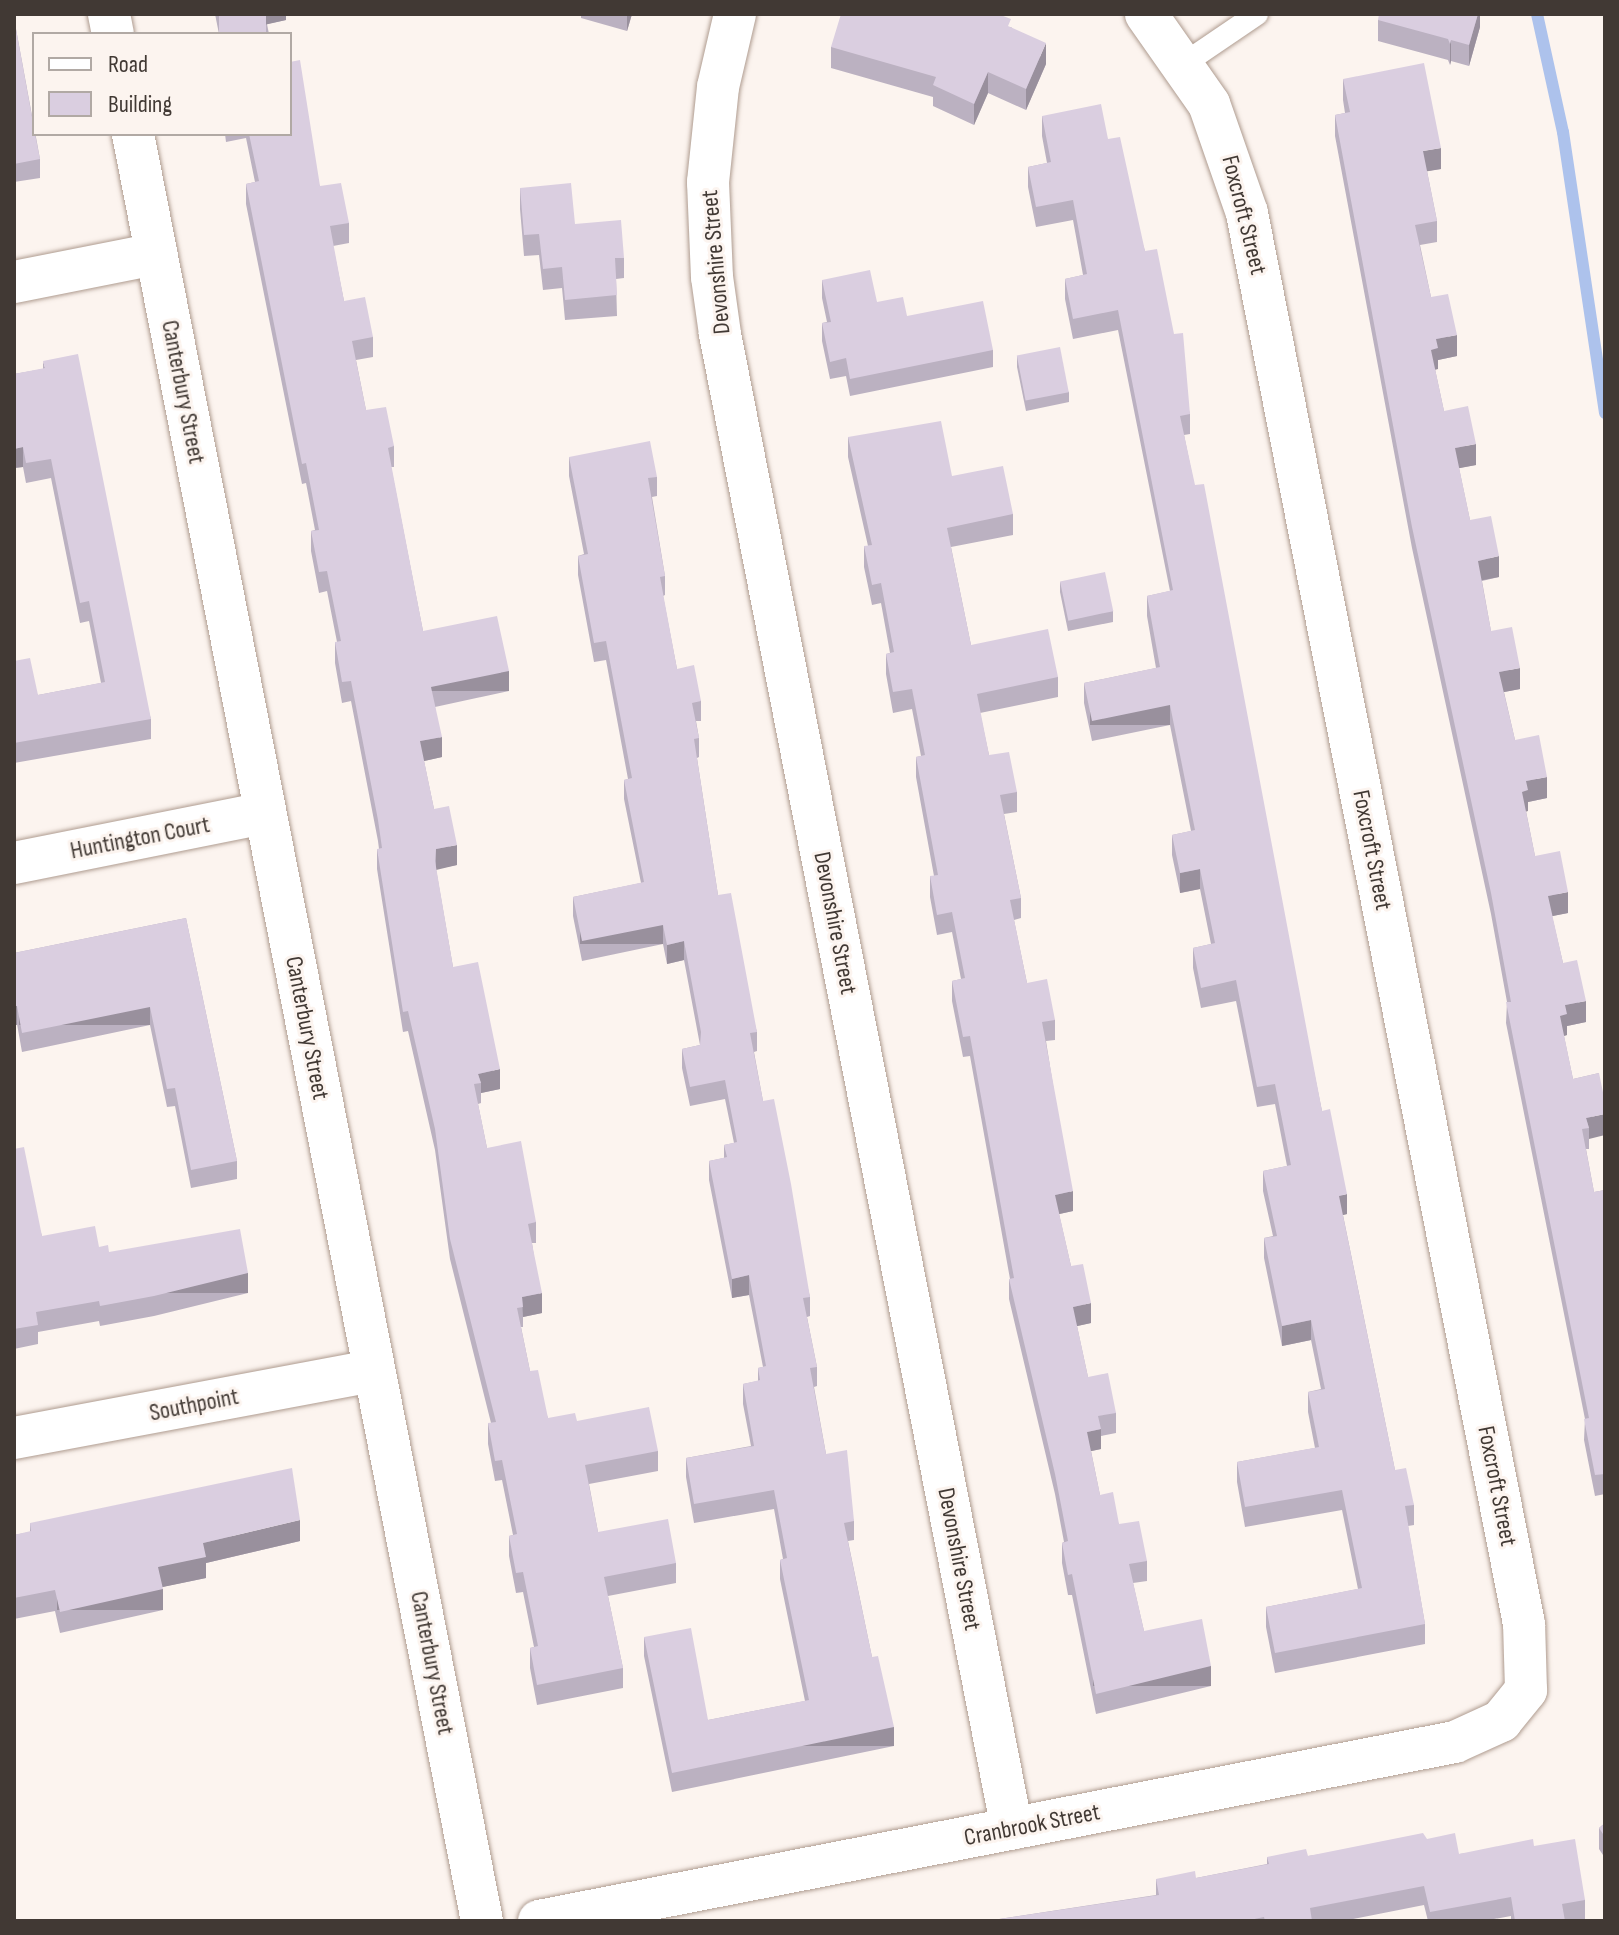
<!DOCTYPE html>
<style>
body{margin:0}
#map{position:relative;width:1619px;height:1935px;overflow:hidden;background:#fcf4ef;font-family:"Sofia Sans Condensed",sans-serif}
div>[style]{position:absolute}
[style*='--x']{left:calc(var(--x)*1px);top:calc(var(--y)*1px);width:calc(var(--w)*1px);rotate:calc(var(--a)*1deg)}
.stream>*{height:12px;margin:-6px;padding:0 6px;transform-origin:6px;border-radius:6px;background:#adc2ec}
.roads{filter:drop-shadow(0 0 2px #af9c90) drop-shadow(0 0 2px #af9c90)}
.lane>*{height:22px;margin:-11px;padding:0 11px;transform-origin:11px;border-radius:11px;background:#fff}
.street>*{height:42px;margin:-21px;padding:0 21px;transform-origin:21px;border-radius:21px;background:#fff}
.wall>*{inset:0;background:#bbb1c1}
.shaded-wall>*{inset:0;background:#99909d;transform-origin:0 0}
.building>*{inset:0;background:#dacee0;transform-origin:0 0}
span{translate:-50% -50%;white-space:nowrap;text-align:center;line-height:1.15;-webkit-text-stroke:6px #fcf4ef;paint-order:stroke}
.street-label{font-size:24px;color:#413934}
.frame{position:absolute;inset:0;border:16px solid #413934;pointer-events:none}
.legend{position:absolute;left:32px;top:32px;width:260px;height:104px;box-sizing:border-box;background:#fcf4ef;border:2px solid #b1a9a4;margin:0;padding:10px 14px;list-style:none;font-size:24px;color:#413934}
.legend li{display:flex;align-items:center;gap:16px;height:40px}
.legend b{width:40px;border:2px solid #b1a9a4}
</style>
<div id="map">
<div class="stream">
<div style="--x:1537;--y:14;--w:121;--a:77.6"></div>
<div style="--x:1563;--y:132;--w:284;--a:81.5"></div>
</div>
<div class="roads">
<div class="lane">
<div style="--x:1185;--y:63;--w:87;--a:-34.2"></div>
</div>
<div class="street">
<div style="--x:109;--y:14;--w:20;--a:79"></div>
<div style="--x:735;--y:14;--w:75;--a:103.1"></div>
<div style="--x:718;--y:87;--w:96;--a:96"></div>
<div style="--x:708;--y:182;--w:95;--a:87.6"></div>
<div style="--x:712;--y:277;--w:58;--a:82"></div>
<div style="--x:720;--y:334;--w:1523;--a:78.95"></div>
<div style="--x:133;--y:134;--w:1821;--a:78.95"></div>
<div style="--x:14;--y:282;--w:145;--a:-11.2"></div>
<div style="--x:14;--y:863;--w:256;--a:-11.3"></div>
<div style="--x:14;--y:1438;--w:365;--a:-10.6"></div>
<div style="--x:539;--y:1921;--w:933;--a:-11.06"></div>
<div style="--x:1455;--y:1742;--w:51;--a:-24.5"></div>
<div style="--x:1501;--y:1721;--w:40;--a:-51"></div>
<div style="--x:1526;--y:1690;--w:66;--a:-91.7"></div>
<div style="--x:1524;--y:1624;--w:1438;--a:-101.11"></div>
<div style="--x:1247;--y:213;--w:115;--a:-109.2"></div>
<div style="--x:1209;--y:104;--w:110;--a:-125"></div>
</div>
</div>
<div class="wall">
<div style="clip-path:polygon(215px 14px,286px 14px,286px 20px,267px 24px,269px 34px,219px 34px)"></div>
<div style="clip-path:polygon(581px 14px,632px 14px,627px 31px,581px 18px)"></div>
<div style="clip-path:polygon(1480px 14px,1480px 27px,1469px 66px,1451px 61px,1450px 65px,1448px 60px,1378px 41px,1378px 20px)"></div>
<div style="clip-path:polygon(14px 18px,40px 159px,40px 178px,14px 182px)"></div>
<div style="clip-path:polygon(1011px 27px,1046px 64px,1026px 110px,988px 93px,974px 125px,933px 106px,933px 97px,831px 68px,831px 47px)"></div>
<div style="clip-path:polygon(1343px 79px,1441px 169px,1427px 171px,1437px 221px,1437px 242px,1420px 245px,1431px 297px,1457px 356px,1438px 360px,1438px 369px,1435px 369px,1444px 411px,1476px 465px,1459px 468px,1470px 520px,1499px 577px,1482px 581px,1491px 631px,1520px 689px,1504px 692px,1515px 740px,1547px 798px,1528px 802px,1528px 811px,1526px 811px,1535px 856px,1568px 913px,1552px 916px,1563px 963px,1586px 1022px,1567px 1026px,1567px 1035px,1564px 1036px,1573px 1079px,1599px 1073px,1589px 1139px,1589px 1149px,1586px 1149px,1594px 1192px,1605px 1190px,1605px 1494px,1595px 1496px,1584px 1440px,1585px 1419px,1506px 1023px,1507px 1002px,1491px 914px,1412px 548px,1335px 136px,1335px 115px,1345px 113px,1343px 100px)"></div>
<div style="clip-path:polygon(1042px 116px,1108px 139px,1145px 251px,1190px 414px,1190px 434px,1184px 435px,1322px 1111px,1347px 1214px,1343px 1215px,1395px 1470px,1414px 1505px,1414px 1525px,1408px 1526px,1425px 1624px,1425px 1644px,1275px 1673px,1266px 1627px,1266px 1607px,1358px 1589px,1342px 1510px,1245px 1527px,1237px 1482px,1237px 1462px,1315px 1448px,1308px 1412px,1308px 1392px,1321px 1389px,1311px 1340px,1282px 1346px,1264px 1258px,1264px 1238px,1273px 1236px,1263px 1191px,1263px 1171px,1287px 1166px,1275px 1104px,1257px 1107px,1236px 1001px,1201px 1008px,1193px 968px,1193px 948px,1211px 944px,1200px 889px,1180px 893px,1172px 855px,1172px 835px,1191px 831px,1170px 725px,1092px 741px,1084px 703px,1084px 683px,1156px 668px,1147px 616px,1147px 596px,1170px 591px,1118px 330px,1073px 339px,1065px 299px,1065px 279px,1083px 275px,1073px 220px,1036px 227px,1028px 187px,1028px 167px,1047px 163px,1042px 136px)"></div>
<div style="clip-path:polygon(225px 134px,290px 134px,320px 186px,349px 223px,349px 243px,333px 246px,344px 301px,373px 337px,373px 357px,356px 360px,366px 410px,394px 446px,394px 467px,391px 467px,423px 631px,509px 691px,435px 707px,442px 757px,424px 761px,434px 809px,457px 865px,436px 869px,453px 967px,500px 1089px,481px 1093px,481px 1103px,478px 1104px,487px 1148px,536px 1222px,536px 1243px,532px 1243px,542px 1313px,523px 1317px,523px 1327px,521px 1327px,530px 1371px,548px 1418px,577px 1421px,658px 1451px,658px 1471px,589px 1484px,598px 1532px,676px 1563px,676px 1583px,608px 1596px,623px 1668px,623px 1688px,537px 1705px,530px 1668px,530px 1648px,534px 1647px,523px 1592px,516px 1593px,509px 1556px,509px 1536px,513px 1535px,502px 1480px,495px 1481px,488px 1444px,488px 1423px,491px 1423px,450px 1259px,435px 1150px,408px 1031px,403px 1032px,377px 869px,377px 849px,379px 849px,378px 841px,351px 701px,342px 703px,335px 663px,335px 642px,337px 642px,327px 591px,319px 593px,311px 551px,311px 531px,315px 530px,306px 483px,302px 484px,246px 204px,246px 184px,255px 182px,246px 138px,226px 142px)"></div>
<div style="clip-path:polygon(520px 188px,624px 258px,624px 278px,616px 279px,617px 316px,565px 320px,562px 288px,543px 290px,539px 255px,524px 256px,520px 209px)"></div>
<div style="clip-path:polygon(822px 280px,877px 302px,907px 316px,993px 350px,993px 367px,850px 396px,846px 376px,830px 379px,822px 341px,822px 323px,827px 322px,822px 298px)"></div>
<div style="clip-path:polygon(1017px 356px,1069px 392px,1069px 402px,1026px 411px,1017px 367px)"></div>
<div style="clip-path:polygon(43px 361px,151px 719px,151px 739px,14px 763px,14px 661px,38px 695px,101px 683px,89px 621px,80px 623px,51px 478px,26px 483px,23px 467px,14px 468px,14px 374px,43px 369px)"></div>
<div style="clip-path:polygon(848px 437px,952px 476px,1013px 514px,1013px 535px,951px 547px,971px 645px,1058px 677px,1058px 697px,980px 713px,989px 755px,1017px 792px,1017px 812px,1004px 814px,1021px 898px,1021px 918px,1014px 920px,1027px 983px,1055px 1020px,1055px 1040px,1046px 1041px,1073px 1211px,1059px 1214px,1071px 1266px,1091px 1323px,1077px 1326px,1088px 1377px,1116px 1413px,1116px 1433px,1101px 1436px,1101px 1449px,1091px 1451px,1100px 1495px,1119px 1524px,1147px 1561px,1147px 1581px,1133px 1583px,1144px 1631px,1211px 1686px,1096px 1714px,1072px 1595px,1068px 1595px,1062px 1563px,1062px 1543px,1064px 1542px,1055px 1494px,1009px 1299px,1009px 1279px,1010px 1279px,970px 1056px,963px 1057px,952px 1001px,952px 981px,961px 979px,952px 932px,937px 935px,930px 897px,930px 876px,934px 876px,916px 777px,916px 757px,921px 756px,912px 709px,893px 713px,886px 674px,886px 654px,890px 653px,881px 603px,872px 605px,864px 567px,864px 546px,868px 546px,848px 457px)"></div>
<div style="clip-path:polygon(569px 457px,657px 477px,657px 496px,652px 497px,665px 576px,665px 595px,663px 596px,677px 669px,701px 701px,701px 721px,696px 721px,699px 738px,699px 757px,697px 758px,718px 895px,757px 1032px,757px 1051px,754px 1052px,763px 1101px,810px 1297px,810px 1316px,807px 1317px,817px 1367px,817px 1386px,814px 1387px,826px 1454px,854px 1521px,854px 1540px,848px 1541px,872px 1657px,894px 1746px,672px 1792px,644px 1656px,644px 1637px,708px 1720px,805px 1701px,780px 1579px,780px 1560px,783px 1559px,774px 1509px,694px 1523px,686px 1477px,686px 1458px,751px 1446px,743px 1404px,743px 1384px,758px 1381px,758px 1368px,763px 1367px,749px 1295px,732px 1298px,709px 1180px,709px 1161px,724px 1158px,724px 1145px,734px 1143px,725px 1099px,690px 1106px,682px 1068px,682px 1049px,700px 1045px,684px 960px,667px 964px,663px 944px,582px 961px,573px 916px,573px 897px,641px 883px,624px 799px,624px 780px,628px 779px,606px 660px,594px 662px,578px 575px,578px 556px,584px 554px,569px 476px)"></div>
<div style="clip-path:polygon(1060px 582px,1113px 611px,1113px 622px,1068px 631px,1060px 592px)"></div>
<div style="clip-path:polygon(186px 918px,237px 1161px,237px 1179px,191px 1188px,175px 1106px,167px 1107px,150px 1025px,22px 1052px,17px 1024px,14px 1025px,14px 953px)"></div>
<div style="clip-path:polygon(14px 1149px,42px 1236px,99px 1247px,109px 1252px,248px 1293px,154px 1316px,100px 1326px,99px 1321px,38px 1332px,38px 1344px,14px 1349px)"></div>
<div style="clip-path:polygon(30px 1523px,300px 1541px,206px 1563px,206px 1578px,162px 1587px,163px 1610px,60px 1633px,55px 1611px,14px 1619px,14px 1535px,30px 1532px)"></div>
<div style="clip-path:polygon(1605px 1823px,1605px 1858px,1599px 1849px,1599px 1828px)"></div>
<div style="clip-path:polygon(1427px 1839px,1459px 1854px,1534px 1846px,1585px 1900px,1585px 1919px,1576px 1921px,1511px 1921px,1511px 1916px,1483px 1921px,1428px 1921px,1424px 1905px,1343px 1921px,986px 1921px,1156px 1895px,1156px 1879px,1196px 1878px,1267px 1864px,1267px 1857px,1308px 1856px)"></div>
</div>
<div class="shaded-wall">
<div style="clip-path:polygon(264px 14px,286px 14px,286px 20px,264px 25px)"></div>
<div style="clip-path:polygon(627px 14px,632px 14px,627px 31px)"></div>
<div style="clip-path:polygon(1478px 14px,1480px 14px,1480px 27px,1469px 66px,1469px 45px)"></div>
<div style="clip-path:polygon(1451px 40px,1451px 61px,1450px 65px,1450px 44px)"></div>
<div style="clip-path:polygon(1046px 43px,1046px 64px,1026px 110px,1026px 89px)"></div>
<div style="clip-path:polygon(988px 72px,988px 93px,974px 125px,974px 104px)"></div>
<div style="clip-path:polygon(1441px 148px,1441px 169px,1423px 172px,1423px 151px)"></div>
<div style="clip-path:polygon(1457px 335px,1457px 356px,1438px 360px,1438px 369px,1431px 371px,1431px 350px,1436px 339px)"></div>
<div style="clip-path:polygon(1476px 444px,1476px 465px,1455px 469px,1455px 448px)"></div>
<div style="clip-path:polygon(23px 447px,23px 467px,14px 468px,14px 449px)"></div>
<div style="clip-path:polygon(1499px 556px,1499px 577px,1478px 581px,1478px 561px)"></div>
<div style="clip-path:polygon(1520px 668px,1520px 689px,1499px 693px,1499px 672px)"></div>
<div style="left:509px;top:671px;width:20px;height:80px;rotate:90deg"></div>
<div style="left:1170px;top:705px;width:20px;height:80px;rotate:90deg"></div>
<div style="clip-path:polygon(442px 737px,442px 757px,420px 762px,420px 741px)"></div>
<div style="clip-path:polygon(1547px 777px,1547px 798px,1528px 802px,1528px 811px,1522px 813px,1522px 792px,1526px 781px)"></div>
<div style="clip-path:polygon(457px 845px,457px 865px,436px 870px,436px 849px)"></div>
<div style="clip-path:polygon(1200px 869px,1200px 889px,1180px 893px,1180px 873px)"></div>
<div style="clip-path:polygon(1568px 892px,1568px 913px,1548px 917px,1548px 896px)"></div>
<div style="left:663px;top:925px;width:19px;height:83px;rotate:90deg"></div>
<div style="clip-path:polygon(684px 941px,684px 960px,667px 964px,667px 945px)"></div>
<div style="clip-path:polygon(1586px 1001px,1586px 1022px,1567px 1026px,1567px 1035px,1560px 1037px,1560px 1016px,1565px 1005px)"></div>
<div style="left:14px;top:1006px;width:3px;height:19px"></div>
<div style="left:150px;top:1007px;width:18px;height:131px;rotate:90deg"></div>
<div style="clip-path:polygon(500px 1069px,500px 1089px,481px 1093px,481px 1083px,478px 1074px)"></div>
<div style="clip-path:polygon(1605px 1114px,1605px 1135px,1589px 1139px,1589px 1128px,1586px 1118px)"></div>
<div style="clip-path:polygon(1073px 1191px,1073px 1211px,1055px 1215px,1055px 1195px)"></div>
<div style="clip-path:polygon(1347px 1194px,1347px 1214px,1339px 1216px,1339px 1196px)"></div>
<div style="left:248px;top:1273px;width:20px;height:97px;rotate:90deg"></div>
<div style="clip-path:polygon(749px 1275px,749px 1295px,732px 1298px,732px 1279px)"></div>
<div style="clip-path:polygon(542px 1293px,542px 1313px,523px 1317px,522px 1297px)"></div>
<div style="clip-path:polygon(1091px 1303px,1091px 1323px,1073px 1327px,1073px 1307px)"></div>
<div style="clip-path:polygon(1311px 1320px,1311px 1340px,1282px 1346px,1282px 1326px)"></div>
<div style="clip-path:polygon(1101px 1429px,1101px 1449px,1087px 1452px,1087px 1432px)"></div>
<div style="clip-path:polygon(300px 1520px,300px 1541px,206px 1563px,206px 1578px,158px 1588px,158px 1567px,203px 1543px)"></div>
<div style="left:163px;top:1589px;width:21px;height:106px;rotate:90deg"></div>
<div style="left:1211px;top:1666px;width:20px;height:118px;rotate:90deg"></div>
<div style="left:894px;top:1727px;width:19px;height:227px;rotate:90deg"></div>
</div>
<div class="building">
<div style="left:219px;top:14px;width:47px;height:20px"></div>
<div style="clip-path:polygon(841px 14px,998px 14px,1011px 19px,1008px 26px,1046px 43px,1026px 89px,988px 72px,974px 104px,933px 85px,936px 77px,831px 47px)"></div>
<div style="clip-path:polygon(1379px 14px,1478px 14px,1469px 45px,1451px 40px,1450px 44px,1448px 39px,1378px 20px)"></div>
<div style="clip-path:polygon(14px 18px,34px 128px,34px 134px,35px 134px,40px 159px,14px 164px)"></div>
<div style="clip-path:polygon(300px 60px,320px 186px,341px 183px,349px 223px,330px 226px,344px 301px,365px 297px,373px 337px,352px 341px,366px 410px,386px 407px,394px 446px,388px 448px,423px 631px,497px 616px,509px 671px,431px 687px,442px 737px,420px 741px,434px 809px,449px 806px,457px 845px,436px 849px,435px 861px,453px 967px,478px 962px,500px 1069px,478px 1074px,481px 1083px,474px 1084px,487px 1148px,521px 1141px,536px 1222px,528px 1224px,542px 1293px,522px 1297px,523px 1307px,517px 1308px,530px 1371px,538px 1370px,548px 1418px,575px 1413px,577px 1421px,649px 1407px,658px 1451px,585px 1465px,598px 1532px,668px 1519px,676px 1563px,604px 1577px,623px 1668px,537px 1685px,530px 1648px,538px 1646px,523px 1572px,516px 1573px,509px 1536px,517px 1534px,502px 1460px,495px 1461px,488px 1423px,496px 1422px,450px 1239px,435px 1129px,408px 1011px,403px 1012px,377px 849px,382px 848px,378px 820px,351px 681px,342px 682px,335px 642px,341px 641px,327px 571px,319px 572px,311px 531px,319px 530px,306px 463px,302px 464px,246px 184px,259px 181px,249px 134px,290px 134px,290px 62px)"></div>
<div style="clip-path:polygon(1424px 63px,1441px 148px,1423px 151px,1437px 221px,1415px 225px,1431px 297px,1448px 294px,1457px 335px,1436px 339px,1438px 348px,1431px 350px,1444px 411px,1468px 406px,1476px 444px,1455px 448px,1470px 520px,1491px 516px,1499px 556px,1478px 561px,1491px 631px,1512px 627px,1520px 668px,1499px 672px,1515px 740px,1539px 735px,1547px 777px,1526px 781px,1528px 790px,1522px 792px,1535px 856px,1560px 851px,1568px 892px,1548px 896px,1563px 963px,1577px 960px,1586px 1001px,1565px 1005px,1567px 1014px,1560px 1016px,1573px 1079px,1599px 1073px,1605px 1102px,1605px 1114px,1586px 1118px,1589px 1128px,1582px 1129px,1594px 1192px,1605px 1190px,1605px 1474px,1595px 1475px,1584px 1419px,1589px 1418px,1506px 1002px,1511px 1002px,1491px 893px,1412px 527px,1335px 115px,1350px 112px,1343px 79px)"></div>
<div style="clip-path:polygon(1101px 104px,1108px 139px,1120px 137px,1145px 251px,1157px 249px,1174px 334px,1183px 333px,1190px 414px,1180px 416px,1195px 485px,1204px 484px,1322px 1111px,1330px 1109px,1347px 1194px,1339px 1196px,1395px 1470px,1406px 1468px,1414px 1505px,1405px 1506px,1425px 1624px,1275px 1653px,1266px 1607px,1362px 1588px,1342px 1490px,1245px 1507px,1237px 1462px,1319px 1447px,1308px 1392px,1325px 1389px,1311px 1320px,1282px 1326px,1264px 1238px,1277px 1236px,1263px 1171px,1291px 1165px,1275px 1084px,1257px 1087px,1236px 980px,1201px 988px,1193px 948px,1215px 943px,1200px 869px,1180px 873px,1172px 835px,1195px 830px,1170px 705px,1092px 721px,1084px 683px,1160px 667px,1147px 596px,1173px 590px,1118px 310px,1073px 319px,1065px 279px,1087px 274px,1073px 200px,1036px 207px,1028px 167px,1051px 162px,1042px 116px)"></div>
<div style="clip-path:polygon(571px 183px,575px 224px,621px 220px,624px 258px,615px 258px,617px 295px,565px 300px,562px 267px,543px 269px,539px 234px,524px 235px,520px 188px)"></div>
<div style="clip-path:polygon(870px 270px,877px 302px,903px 297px,907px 316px,983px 301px,993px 350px,850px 379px,846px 358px,830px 362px,822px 323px,831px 322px,822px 280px)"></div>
<div style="left:1060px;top:347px;width:46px;height:44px;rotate:79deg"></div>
<div style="clip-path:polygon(78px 354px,151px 719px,14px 743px,14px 661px,30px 658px,38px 695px,105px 682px,89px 601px,80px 603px,51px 459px,26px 463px,23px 447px,14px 449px,14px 374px,45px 368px,43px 361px)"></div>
<div style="clip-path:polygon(941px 421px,952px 476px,1003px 466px,1013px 514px,947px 528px,971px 645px,1048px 629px,1058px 677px,977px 694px,989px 755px,1009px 752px,1017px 792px,1000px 795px,1021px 898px,1010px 900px,1027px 983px,1047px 979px,1055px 1020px,1042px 1022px,1073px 1191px,1055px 1195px,1071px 1266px,1083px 1264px,1091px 1303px,1073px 1307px,1088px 1377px,1108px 1373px,1116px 1413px,1098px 1416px,1101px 1429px,1087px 1432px,1100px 1495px,1113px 1492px,1119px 1524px,1139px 1521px,1147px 1561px,1129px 1564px,1144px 1631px,1202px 1619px,1211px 1666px,1096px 1694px,1072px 1574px,1068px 1575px,1062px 1543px,1068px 1541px,1055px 1474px,1009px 1279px,1014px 1278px,970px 1036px,963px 1037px,952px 981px,965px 978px,952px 912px,937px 915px,930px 876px,938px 875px,916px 757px,925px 755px,912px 689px,893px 692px,886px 654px,894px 652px,881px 583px,872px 585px,864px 546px,872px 545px,848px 437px)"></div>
<div style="clip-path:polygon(650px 441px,657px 477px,648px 478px,665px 576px,660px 577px,677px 669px,694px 665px,701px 701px,692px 703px,699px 738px,694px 739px,718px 895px,731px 893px,757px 1032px,750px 1033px,763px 1101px,774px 1099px,791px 1184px,810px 1297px,803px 1298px,817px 1367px,810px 1368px,826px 1454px,847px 1450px,854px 1521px,844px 1523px,872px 1657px,878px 1656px,894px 1727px,672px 1773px,644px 1637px,691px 1628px,708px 1720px,809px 1700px,780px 1560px,787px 1558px,774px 1490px,694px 1504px,686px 1458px,754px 1446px,743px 1384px,760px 1380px,758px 1368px,766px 1366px,749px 1275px,732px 1279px,709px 1161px,727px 1157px,724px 1145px,737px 1142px,725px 1080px,690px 1087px,682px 1049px,700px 1045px,701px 1032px,684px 941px,667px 945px,663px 925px,582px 941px,573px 897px,644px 882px,624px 780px,632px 778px,606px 641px,594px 643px,578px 556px,588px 554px,569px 457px)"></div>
<div style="left:1105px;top:572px;width:40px;height:46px;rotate:78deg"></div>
<div style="clip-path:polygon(186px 918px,237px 1161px,191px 1170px,175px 1088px,167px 1089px,150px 1007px,22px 1033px,17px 1006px,14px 1006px,14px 953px)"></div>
<div style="clip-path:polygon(24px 1147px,42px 1236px,95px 1226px,99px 1247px,108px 1245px,109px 1252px,240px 1229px,248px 1273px,154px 1296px,100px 1306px,99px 1301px,36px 1312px,38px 1325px,14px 1329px,14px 1149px)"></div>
<div style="clip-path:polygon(292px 1468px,300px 1520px,203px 1543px,206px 1557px,158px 1567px,163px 1589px,60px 1612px,55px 1590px,14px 1598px,14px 1535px,31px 1531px,30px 1523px)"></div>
<div style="clip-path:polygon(1605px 1823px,1605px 1837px,1599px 1828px)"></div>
<div style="clip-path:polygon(1423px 1833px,1427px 1839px,1455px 1833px,1459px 1854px,1533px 1839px,1534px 1846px,1575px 1839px,1585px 1900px,1562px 1904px,1565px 1921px,1515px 1921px,1511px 1897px,1430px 1912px,1424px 1886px,1310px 1908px,1312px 1921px,1265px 1921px,1264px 1917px,1245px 1921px,986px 1921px,1159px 1895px,1156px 1879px,1195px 1871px,1196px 1878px,1269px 1864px,1267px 1857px,1306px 1849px,1308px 1856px)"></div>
</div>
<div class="street-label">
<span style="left:1244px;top:215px;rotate:76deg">Foxcroft Street</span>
<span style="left:716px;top:262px;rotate:-95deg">Devonshire Street</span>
<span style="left:183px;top:392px;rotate:79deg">Canterbury Street</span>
<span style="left:140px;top:838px;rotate:-11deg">Huntington Court</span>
<span style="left:1372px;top:850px;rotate:79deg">Foxcroft Street</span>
<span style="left:835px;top:923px;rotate:79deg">Devonshire Street</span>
<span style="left:307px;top:1028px;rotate:79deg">Canterbury Street</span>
<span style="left:194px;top:1405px;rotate:-11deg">Southpoint</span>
<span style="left:1497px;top:1486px;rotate:79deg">Foxcroft Street</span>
<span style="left:959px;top:1559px;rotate:79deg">Devonshire Street</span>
<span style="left:432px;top:1663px;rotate:79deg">Canterbury Street</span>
<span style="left:1032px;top:1825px;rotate:-11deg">Cranbrook Street</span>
</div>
<div class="frame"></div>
<ul class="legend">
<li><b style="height:10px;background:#fff"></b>Road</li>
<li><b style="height:22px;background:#dacee0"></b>Building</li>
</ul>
</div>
